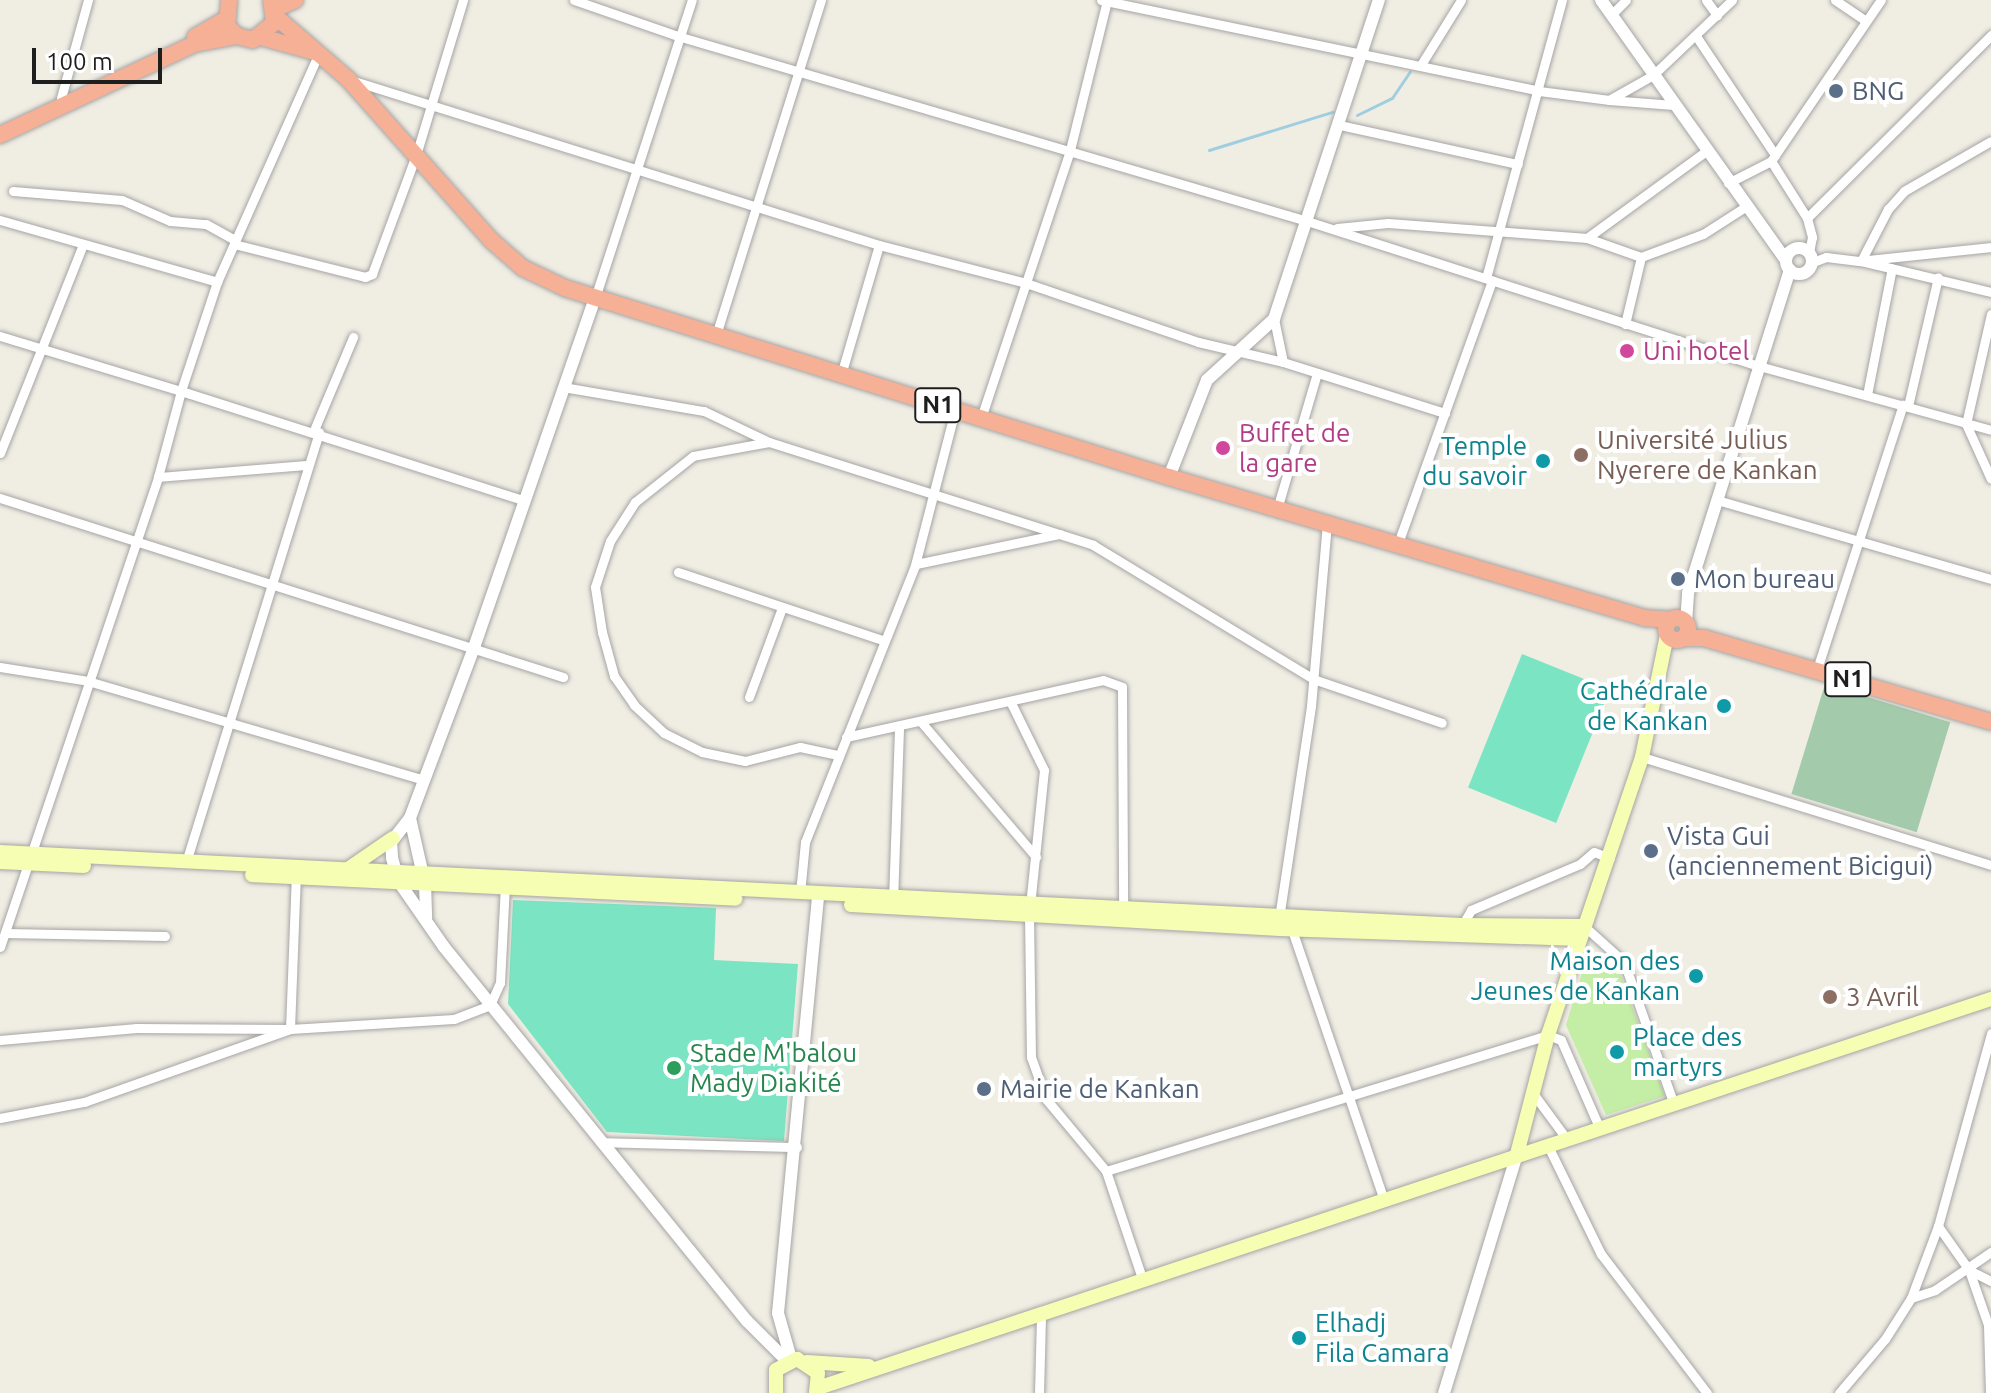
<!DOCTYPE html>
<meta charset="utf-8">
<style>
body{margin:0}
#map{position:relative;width:1991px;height:1393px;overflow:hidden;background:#f0ede3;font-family:Ubuntu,sans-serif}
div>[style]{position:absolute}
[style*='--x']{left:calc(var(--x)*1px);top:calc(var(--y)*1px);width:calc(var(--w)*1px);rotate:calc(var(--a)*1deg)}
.grass>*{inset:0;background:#c4eea5}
.cemetery>*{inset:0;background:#a3cbab;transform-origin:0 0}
.pitch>*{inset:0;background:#7be5c3;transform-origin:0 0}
.stream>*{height:3px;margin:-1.5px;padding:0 1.5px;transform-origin:1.5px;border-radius:1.5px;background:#a0cee1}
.roads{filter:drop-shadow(0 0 2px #a5a5a5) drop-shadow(0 0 2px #a5a5a5)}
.minor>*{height:9px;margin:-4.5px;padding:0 4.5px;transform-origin:4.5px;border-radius:4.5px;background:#fff}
.tertiary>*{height:12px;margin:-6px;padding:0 6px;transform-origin:6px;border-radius:6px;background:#fff}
.tertiary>.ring{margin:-6px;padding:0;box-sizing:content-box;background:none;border:12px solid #fff;border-radius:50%}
.secondary>*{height:14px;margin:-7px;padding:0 7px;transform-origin:7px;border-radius:7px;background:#f5feb3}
.trunk>*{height:16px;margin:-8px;padding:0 8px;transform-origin:8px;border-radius:8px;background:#f6b096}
.trunk>.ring{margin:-8px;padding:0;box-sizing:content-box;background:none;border:16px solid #f6b096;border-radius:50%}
.dots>*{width:22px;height:22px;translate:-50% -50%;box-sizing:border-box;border:4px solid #fff;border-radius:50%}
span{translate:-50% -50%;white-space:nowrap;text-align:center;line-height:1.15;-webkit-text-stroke:8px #fff;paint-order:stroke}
.shield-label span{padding:2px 6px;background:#fff;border:2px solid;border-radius:6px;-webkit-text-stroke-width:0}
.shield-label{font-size:24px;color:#1e1e1e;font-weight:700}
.service-label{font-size:26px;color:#4e5e75}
.left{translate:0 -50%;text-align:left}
.hotel-label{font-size:26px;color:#b23c85}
.education-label{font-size:26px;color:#785e54}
.culture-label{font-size:26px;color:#0d838f}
.right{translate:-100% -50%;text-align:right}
.leisure-label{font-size:26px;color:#27864d}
.scale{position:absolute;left:32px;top:48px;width:130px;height:36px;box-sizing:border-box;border:4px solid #1e1e1e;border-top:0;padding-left:10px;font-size:24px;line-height:28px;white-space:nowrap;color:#1e1e1e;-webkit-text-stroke:6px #fff;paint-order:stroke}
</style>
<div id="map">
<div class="grass">
<div style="clip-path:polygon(1604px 954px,1618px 968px,1665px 1096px,1606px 1115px,1566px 1025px,1587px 956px)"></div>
</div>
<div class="cemetery">
<div style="left:1825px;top:684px;width:131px;height:115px;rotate:17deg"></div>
</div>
<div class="pitch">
<div style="left:1522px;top:654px;width:95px;height:144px;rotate:22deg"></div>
<div style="clip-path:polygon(513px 900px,716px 908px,714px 960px,798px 964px,784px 1141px,607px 1132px,508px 1004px)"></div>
</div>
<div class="stream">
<div style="--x:1357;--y:115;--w:39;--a:-26"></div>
<div style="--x:1392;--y:98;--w:32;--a:-56"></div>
<div style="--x:1209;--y:150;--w:129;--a:-17.2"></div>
</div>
<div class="roads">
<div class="minor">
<div style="--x:574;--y:0;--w:113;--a:19.1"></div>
<div style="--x:681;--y:37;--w:652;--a:16.38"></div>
<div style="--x:1307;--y:221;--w:475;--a:17.8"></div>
<div style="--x:1759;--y:366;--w:241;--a:15.4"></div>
<div style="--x:1101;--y:0;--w:447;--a:11.7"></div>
<div style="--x:1539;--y:91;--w:71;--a:7.3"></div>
<div style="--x:1609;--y:100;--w:51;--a:-29.6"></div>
<div style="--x:1653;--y:75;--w:109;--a:-43.5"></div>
<div style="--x:1706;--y:0;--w:19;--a:54"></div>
<div style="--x:1835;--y:0;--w:37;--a:34"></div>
<div style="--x:1611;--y:15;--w:21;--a:-45"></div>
<div style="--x:1696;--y:36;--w:143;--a:56.4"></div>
<div style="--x:318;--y:55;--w:248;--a:114"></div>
<div style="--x:217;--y:282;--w:115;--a:108.3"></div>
<div style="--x:181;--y:391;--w:359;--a:17.7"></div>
<div style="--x:1422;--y:63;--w:74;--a:-58.2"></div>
<div style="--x:354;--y:81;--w:550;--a:17.35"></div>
<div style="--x:879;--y:245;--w:152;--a:14.5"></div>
<div style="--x:1026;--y:283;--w:182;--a:18.9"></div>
<div style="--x:1198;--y:342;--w:87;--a:13.2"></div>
<div style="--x:1283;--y:362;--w:170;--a:17.5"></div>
<div style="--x:61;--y:98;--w:102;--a:-74.6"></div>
<div style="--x:1609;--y:100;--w:65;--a:4.4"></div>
<div style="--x:1340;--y:125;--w:182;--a:12.4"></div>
<div style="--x:1771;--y:161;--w:67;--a:57.7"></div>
<div style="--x:1807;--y:218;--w:20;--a:75"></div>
<div style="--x:1812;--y:237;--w:15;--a:101"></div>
<div style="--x:1728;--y:183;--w:48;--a:-27.1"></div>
<div style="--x:1771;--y:161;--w:195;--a:-55.7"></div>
<div style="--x:13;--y:191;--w:109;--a:4.7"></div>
<div style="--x:122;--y:200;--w:52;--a:23.6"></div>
<div style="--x:170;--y:221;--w:36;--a:5"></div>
<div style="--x:206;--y:224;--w:33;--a:29"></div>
<div style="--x:1807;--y:218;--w:260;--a:-44.8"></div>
<div style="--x:0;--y:220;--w:226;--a:15.9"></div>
<div style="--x:1337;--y:228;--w:51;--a:-5.6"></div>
<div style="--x:1388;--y:223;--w:200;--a:4.3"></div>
<div style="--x:1587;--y:238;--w:146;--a:-36.1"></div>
<div style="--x:1587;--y:238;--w:57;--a:19.4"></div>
<div style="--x:1641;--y:257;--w:69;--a:103.4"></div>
<div style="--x:234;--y:244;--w:135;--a:14.1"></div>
<div style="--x:365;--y:277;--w:8;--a:-23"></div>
<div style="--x:372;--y:274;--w:127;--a:-69.7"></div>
<div style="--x:416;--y:155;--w:162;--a:-73.1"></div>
<div style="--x:1641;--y:257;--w:66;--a:-20.4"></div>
<div style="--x:1703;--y:234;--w:50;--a:-32.7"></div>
<div style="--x:1868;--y:260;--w:124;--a:-6"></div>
<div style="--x:1861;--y:261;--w:59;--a:-62.6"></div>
<div style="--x:1888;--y:209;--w:24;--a:-48"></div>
<div style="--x:1904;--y:191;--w:100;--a:-29.9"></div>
<div style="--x:1813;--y:262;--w:14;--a:-21"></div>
<div style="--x:1826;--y:257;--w:35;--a:7"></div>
<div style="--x:1861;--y:261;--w:134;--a:13.4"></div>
<div style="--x:1486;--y:278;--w:288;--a:-74.7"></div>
<div style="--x:595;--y:298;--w:313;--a:-72"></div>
<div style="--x:1991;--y:314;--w:113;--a:102.8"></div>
<div style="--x:1966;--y:424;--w:60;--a:65.6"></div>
<div style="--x:1274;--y:319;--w:44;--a:78.2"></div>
<div style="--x:716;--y:335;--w:351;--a:-72.6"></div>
<div style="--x:0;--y:336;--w:189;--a:16.9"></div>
<div style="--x:181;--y:391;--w:89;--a:105"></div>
<div style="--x:841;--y:375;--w:135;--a:-73.7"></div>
<div style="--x:563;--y:387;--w:143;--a:9.7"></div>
<div style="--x:704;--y:411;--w:72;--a:25.5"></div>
<div style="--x:769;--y:442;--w:340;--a:17.6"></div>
<div style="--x:1093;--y:545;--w:258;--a:31.3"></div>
<div style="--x:1313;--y:679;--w:136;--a:18.8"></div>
<div style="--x:1867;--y:395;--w:129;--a:-78.9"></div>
<div style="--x:1908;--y:406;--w:132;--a:-76.9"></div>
<div style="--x:981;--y:418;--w:282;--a:-71.6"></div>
<div style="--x:1070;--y:150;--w:154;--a:-76.1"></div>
<div style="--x:314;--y:430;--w:101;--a:-67.2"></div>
<div style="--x:769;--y:442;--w:77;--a:169.6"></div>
<div style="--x:693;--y:456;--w:74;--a:141.6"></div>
<div style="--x:635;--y:502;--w:46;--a:122.7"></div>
<div style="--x:610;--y:541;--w:48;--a:108.1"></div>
<div style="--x:595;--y:587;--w:46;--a:81.2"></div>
<div style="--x:602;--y:632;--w:46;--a:74.7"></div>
<div style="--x:614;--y:676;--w:35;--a:55"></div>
<div style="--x:634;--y:705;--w:41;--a:43"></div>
<div style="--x:664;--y:733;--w:42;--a:26.6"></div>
<div style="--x:702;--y:752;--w:44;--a:11.8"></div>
<div style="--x:745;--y:761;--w:57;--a:-14.3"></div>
<div style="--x:800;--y:747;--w:39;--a:12"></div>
<div style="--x:0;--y:453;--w:225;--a:-68.3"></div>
<div style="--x:0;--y:498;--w:591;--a:17.64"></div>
<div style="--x:1717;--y:500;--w:285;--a:16.1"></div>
<div style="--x:1277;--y:509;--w:142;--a:-73.6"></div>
<div style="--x:1397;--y:546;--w:282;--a:-70.3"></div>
<div style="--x:916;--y:564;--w:147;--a:-11.8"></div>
<div style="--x:678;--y:572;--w:216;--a:18.4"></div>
<div style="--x:0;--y:667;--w:89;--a:9"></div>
<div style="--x:88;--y:681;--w:350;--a:16.4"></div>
<div style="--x:1817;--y:669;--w:278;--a:-72"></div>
<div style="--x:749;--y:697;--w:95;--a:-69.7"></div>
<div style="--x:1011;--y:703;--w:75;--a:63.8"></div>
<div style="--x:1044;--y:770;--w:146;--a:95.9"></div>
<div style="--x:1029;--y:915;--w:142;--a:89.2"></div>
<div style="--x:1031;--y:1057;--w:45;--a:70.3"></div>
<div style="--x:1046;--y:1099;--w:94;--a:50.2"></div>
<div style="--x:1106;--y:1171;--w:116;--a:71.4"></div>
<div style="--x:922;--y:723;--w:176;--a:49.6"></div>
<div style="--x:846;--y:737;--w:263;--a:-12.5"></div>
<div style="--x:1103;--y:680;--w:20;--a:20"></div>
<div style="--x:1122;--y:687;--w:221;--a:89.7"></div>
<div style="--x:1642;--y:757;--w:365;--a:17.2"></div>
<div style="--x:186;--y:862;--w:450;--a:-72.8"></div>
<div style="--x:800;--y:893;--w:51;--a:-84.4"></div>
<div style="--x:805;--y:842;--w:298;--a:-68.3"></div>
<div style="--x:915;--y:565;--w:160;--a:-75.5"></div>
<div style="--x:893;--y:901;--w:172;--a:-88"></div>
<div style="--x:1279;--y:918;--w:214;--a:-81.4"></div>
<div style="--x:1311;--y:706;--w:185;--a:-85"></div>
<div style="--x:1584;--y:926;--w:54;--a:42"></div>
<div style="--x:1624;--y:962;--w:151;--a:70.7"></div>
<div style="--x:1291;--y:927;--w:288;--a:71.2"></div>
<div style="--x:1460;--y:929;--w:22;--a:-60"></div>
<div style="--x:1471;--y:910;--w:118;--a:-22.9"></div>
<div style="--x:1580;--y:864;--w:18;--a:-41"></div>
<div style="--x:1594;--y:852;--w:17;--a:21"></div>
<div style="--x:5;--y:933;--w:160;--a:1.1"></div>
<div style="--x:0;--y:947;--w:496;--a:-71.4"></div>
<div style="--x:158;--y:477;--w:150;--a:-4.6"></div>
<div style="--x:0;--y:1040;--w:137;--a:-5"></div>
<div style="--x:136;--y:1028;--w:154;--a:0.4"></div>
<div style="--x:290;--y:1029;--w:164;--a:-3.5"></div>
<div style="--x:454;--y:1019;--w:39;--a:-21"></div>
<div style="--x:490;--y:1005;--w:24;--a:-66"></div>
<div style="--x:500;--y:983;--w:98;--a:-87.1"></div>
<div style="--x:1535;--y:1096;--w:52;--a:53.6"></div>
<div style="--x:0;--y:1118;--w:86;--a:-10.8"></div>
<div style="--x:84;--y:1102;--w:219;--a:-19.5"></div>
<div style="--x:290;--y:1029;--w:155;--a:-87.8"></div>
<div style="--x:600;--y:1142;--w:197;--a:1.5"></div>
<div style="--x:1547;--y:1144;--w:123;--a:63.9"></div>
<div style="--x:1601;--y:1254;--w:175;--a:52.7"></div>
<div style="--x:1106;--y:1171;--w:462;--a:-17.1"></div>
<div style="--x:1548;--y:1035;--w:14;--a:21"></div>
<div style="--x:1561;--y:1040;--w:95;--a:66.4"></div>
<div style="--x:1938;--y:1226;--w:54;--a:54.8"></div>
<div style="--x:1969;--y:1270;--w:58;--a:70.9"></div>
<div style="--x:1988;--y:1325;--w:68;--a:88.3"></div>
<div style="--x:1969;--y:1270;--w:25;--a:27"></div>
<div style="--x:1911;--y:1298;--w:25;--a:-18"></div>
<div style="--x:1935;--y:1290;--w:68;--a:-34.2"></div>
<div style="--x:1039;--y:1393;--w:77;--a:-88.5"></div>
<div style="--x:1839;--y:1393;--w:71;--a:-49.6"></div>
<div style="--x:1885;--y:1339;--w:49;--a:-57.6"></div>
<div style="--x:1911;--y:1298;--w:77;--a:-69.4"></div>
<div style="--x:1938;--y:1226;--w:200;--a:-74.6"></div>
</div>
<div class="tertiary">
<div style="--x:1601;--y:0;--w:319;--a:54.6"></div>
<div class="ring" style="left:1786px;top:248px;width:14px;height:14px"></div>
<div style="--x:595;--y:298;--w:367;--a:109.1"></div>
<div style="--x:475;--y:645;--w:185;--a:110.6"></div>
<div style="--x:410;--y:818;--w:31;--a:128"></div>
<div style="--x:391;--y:842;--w:16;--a:86"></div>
<div style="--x:392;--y:858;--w:25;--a:74"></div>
<div style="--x:399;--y:882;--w:79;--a:55.3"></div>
<div style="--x:444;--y:947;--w:481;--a:51"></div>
<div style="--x:747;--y:1321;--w:57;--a:45"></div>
<div style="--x:1169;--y:477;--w:104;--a:-68.6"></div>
<div style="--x:1207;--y:380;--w:91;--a:-42.3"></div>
<div style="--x:1274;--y:319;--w:336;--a:-71.8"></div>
<div style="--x:1686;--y:623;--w:30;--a:-86"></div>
<div style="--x:1688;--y:593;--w:339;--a:-72.5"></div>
<div style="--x:410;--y:818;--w:68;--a:77.2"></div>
<div style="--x:425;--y:884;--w:34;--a:88"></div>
<div style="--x:791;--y:1359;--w:48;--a:-105.8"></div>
<div style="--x:778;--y:1313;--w:421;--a:-84.5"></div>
<div style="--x:1444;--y:1393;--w:250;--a:-73"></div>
</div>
<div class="secondary">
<div style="--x:0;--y:852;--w:1463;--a:2.86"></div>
<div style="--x:1461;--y:925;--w:123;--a:0.5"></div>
<div style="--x:0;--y:862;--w:84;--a:2.7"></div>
<div style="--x:345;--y:871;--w:58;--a:-34.5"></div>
<div style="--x:252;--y:875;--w:484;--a:2.8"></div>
<div style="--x:851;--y:905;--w:429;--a:3.2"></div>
<div style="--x:1279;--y:929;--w:301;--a:1.9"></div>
<div style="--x:1517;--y:1154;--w:123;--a:-75.4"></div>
<div style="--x:1548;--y:1035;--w:293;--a:-71.3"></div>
<div style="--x:1642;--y:757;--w:125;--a:-78.4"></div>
<div style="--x:807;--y:1362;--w:62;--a:3.7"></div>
<div style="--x:818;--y:1388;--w:1236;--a:-18.35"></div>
<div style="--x:776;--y:1393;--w:23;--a:-90"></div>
<div style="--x:776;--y:1370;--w:24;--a:-28"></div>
<div style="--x:797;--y:1359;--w:25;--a:34"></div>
<div style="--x:818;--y:1373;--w:20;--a:96"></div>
</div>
<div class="trunk">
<div style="--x:229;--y:0;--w:26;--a:94"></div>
<div style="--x:227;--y:26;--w:14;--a:45"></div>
<div style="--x:237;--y:36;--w:16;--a:14"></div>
<div style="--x:253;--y:40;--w:27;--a:-39"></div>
<div style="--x:274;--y:23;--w:23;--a:-97"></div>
<div style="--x:275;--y:9;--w:22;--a:-24"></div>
<div style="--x:275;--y:16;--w:96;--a:40.8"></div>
<div style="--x:348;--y:79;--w:217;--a:48.4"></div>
<div style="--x:492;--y:241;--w:41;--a:41.1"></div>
<div style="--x:523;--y:268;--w:47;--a:25.5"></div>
<div style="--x:565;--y:288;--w:633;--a:17.38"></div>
<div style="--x:1169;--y:477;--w:495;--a:16.5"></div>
<div style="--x:1644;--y:618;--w:27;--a:4"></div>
<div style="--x:195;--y:37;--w:34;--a:-30"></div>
<div style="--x:261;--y:37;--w:56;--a:15.5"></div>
<div style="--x:0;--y:135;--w:214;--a:-25.1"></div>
<div style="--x:194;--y:44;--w:44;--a:-10.5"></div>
<div class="ring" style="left:1666px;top:618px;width:6px;height:6px"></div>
<div style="--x:1683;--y:638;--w:21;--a:0"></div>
<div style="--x:1704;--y:638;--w:299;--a:16.3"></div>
</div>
</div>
<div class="dots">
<div style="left:1836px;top:91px;background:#5c6f8a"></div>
<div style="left:1627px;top:351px;background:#d1479c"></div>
<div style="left:1223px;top:448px;background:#d1479c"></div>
<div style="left:1581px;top:455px;background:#8d6e63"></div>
<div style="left:1543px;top:461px;background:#0f9aa8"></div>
<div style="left:1678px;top:579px;background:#5c6f8a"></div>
<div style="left:1724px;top:706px;background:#0f9aa8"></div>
<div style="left:1651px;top:851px;background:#5c6f8a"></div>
<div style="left:1696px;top:976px;background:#0f9aa8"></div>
<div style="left:1830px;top:997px;background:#8d6e63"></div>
<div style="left:1617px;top:1052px;background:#0f9aa8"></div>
<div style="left:674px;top:1068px;background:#2e9e5b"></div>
<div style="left:984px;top:1089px;background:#5c6f8a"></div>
<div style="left:1299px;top:1338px;background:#0f9aa8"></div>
</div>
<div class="shield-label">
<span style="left:938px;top:405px">N1</span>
<span style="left:1848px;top:679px">N1</span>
</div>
<div class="service-label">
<span class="left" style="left:1852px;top:91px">BNG</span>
<span class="left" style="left:1694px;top:579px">Mon bureau</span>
<span class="left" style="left:1667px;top:851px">Vista Gui<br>(anciennement Bicigui)</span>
<span class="left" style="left:1000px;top:1089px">Mairie de Kankan</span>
</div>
<div class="hotel-label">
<span class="left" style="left:1643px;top:351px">Uni hotel</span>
<span class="left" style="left:1239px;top:448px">Buffet de<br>la gare</span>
</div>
<div class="education-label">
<span class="left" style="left:1597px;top:455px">Université Julius<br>Nyerere de Kankan</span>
<span class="left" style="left:1846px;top:997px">3 Avril</span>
</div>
<div class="culture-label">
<span class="right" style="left:1527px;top:461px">Temple<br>du savoir</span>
<span class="right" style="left:1708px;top:706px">Cathédrale<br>de Kankan</span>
<span class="right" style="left:1680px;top:976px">Maison des<br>Jeunes de Kankan</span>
<span class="left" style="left:1633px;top:1052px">Place des<br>martyrs</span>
<span class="left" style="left:1315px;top:1338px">Elhadj<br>Fila Camara</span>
</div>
<div class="leisure-label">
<span class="left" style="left:690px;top:1068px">Stade M'balou<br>Mady Diakité</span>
</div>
<div class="scale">100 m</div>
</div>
